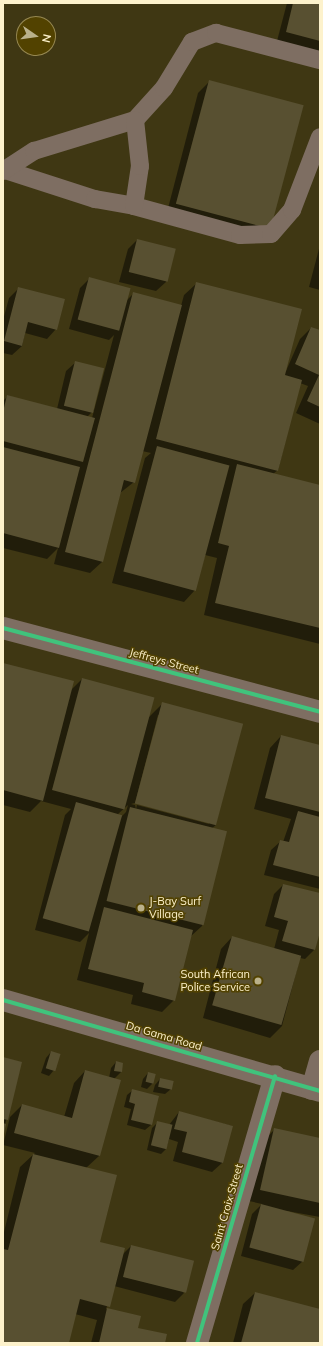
<!DOCTYPE html>
<style>
body{margin:0}
#map{position:relative;width:323px;height:1346px;overflow:hidden;background:#3f3713;font-family:Mulish,sans-serif}
div>[style]{position:absolute}
[style*='--x']{left:calc(var(--x)*1px);top:calc(var(--y)*1px);width:calc(var(--w)*1px);rotate:calc(var(--a)*1deg)}
.shadow>*{inset:0;background:#0007}
.building>*{inset:0;background:#585031;transform-origin:0 0}
.lane>*{height:18px;margin:-9px;padding:0 9px;transform-origin:9px;border-radius:9px;background:#7e6e62}
.street>*{height:22px;margin:-11px;padding:0 11px;transform-origin:11px;border-radius:11px;background:#7e6e62}
.cycleway>*{height:4px;margin:-2px;padding:0 2px;transform-origin:2px;border-radius:2px;background:#40c37c}
.dots>*{width:11px;height:11px;translate:-50% -50%;box-sizing:border-box;border:2px solid #524200;border-radius:50%}
span{translate:-50% -50%;white-space:nowrap;text-align:center;line-height:1.15;-webkit-text-stroke:3px #524200;paint-order:stroke}
.street-label{font-size:11px;color:#fdf2cc}
.poi-label{font-size:11px;color:#fdf2cc}
.left{translate:0 -50%;text-align:left}
.right{translate:-100% -50%;text-align:right}
.frame{position:absolute;inset:0;border:4px solid #fdf2cc;pointer-events:none}
.north{position:absolute;left:16px;top:16px;width:40px;height:40px;box-sizing:border-box;background:#524200;border:1px solid #968852;border-radius:50%;rotate:103deg;font-size:11px;font-weight:700;line-height:16px;text-align:center;color:#fdf2cc}
.north::after{content:'';display:block;margin:auto;width:14px;height:18px;background:#bab18b;clip-path:polygon(50% 0,100% 100%,50% 72%,0 100%)}
</style>
<div id="map">
<div class="shadow">
<div style="clip-path:polygon(287px 3px,320px 3px,320px 53px,277px 41px)"></div>
<div style="clip-path:polygon(210px 81px,303px 106px,259px 240px,166px 216px,198px 93px)"></div>
<div style="clip-path:polygon(137px 240px,174px 250px,166px 282px,156px 291px,119px 282px,128px 249px)"></div>
<div style="clip-path:polygon(320px 245px,320px 290px,309px 287px)"></div>
<div style="clip-path:polygon(90px 278px,127px 300px,134px 293px,181px 306px,184px 295px,197px 283px,286px 371px,300px 339px,311px 328px,320px 332px,320px 424px,296px 413px,308px 386px,300px 383px,278px 470px,273px 474px,320px 486px,320px 644px,204px 615px,217px 558px,205px 555px,195px 590px,184px 602px,112px 583px,145px 458px,151px 453px,142px 451px,134px 482px,120px 493px,102px 562px,90px 573px,54px 564px,58px 548px,47px 559px,3px 548px,3px 401px,8px 396px,57px 409px,66px 371px,76px 362px,94px 410px,87px 417px,92px 418px,114px 335px,109px 340px,69px 329px,80px 288px)"></div>
<div style="clip-path:polygon(19px 288px,56px 329px,47px 339px,25px 333px,22px 346px,12px 355px,3px 353px,3px 320px,9px 298px)"></div>
<div style="clip-path:polygon(evenodd,3px 664px,70px 691px,82px 679px,149px 717px,163px 703px,216px 825px,211px 829px,202px 926px,190px 937px,174px 1000px,162px 1012px,131px 1004px,133px 995px,77px 980px,89px 933px,80px 942px,35px 930px,65px 815px,71px 809px,41px 801px,30px 812px,3px 805px,3px 664px,158px 715px,160px 715px,209px 824px,137px 805px,136px 809px,135px 805px,131px 804px,135px 803px,158px 715px,3px 664px,128px 805px,126px 812px,120px 818px,118px 814px,128px 805px)"></div>
<div style="clip-path:polygon(281px 736px,320px 746px,320px 889px,264px 875px,271px 850px,281px 841px,283px 842px,291px 819px,254px 809px,270px 748px)"></div>
<div style="clip-path:polygon(283px 885px,320px 894px,320px 928px,314px 950px,305px 959px,300px 958px,282px 1026px,270px 1038px,203px 1018px,221px 949px,232px 937px,274px 949px,279px 930px,265px 926px,274px 894px)"></div>
<div style="clip-path:polygon(51px 1052px,54px 1070px,49px 1076px,41px 1073px,46px 1058px)"></div>
<div style="clip-path:polygon(3px 1058px,20px 1062px,3px 1133px)"></div>
<div style="clip-path:polygon(116px 1062px,122px 1064px,121px 1072px,114px 1079px,119px 1081px,99px 1156px,86px 1168px,99px 1243px,122px 1255px,131px 1246px,184px 1293px,175px 1302px,114px 1286px,106px 1309px,139px 1317px,137px 1328px,164px 1343px,91px 1343px,97px 1320px,75px 1314px,68px 1343px,3px 1343px,3px 1236px,20px 1167px,35px 1153px,3px 1145px,10px 1117px,22px 1105px,64px 1117px,74px 1083px,85px 1071px,109px 1078px,111px 1068px)"></div>
<div style="clip-path:polygon(148px 1073px,153px 1083px,147px 1089px,141px 1087px,143px 1079px)"></div>
<div style="clip-path:polygon(160px 1079px,173px 1082px,171px 1089px,165px 1094px,153px 1092px,155px 1085px)"></div>
<div style="clip-path:polygon(133px 1090px,158px 1097px,151px 1125px,145px 1130px,127px 1125px,131px 1109px,124px 1107px,127px 1095px)"></div>
<div style="clip-path:polygon(179px 1112px,232px 1126px,222px 1163px,212px 1172px,173px 1161px,178px 1142px,169px 1139px,166px 1149px,161px 1154px,147px 1150px,152px 1128px,158px 1122px,169px 1125px)"></div>
<div style="clip-path:polygon(275px 1129px,320px 1139px,320px 1217px,287px 1211px,303px 1261px,293px 1270px,241px 1256px,252px 1214px,262px 1204px,249px 1201px,263px 1141px)"></div>
<div style="clip-path:polygon(255px 1293px,320px 1310px,320px 1343px,233px 1343px,243px 1304px)"></div>
</div>
<div class="building">
<div style="clip-path:polygon(293px 3px,320px 3px,320px 41px,286px 32px)"></div>
<div style="left:209px;top:80px;width:98px;height:128px;rotate:15deg"></div>
<div style="left:137px;top:239px;width:40px;height:34px;rotate:14deg"></div>
<div style="left:89px;top:277px;width:43px;height:44px;rotate:15deg"></div>
<div style="clip-path:polygon(196px 282px,302px 309px,285px 375px,302px 380px,278px 471px,156px 439px)"></div>
<div style="clip-path:polygon(18px 287px,65px 299px,57px 330px,28px 322px,22px 346px,4px 341px)"></div>
<div style="clip-path:polygon(133px 292px,182px 305px,135px 483px,124px 480px,103px 562px,65px 552px)"></div>
<div style="clip-path:polygon(311px 327px,320px 330px,320px 407px,307px 401px,319px 375px,295px 364px)"></div>
<div style="left:75px;top:361px;width:30px;height:46px;rotate:14deg"></div>
<div style="clip-path:polygon(7px 395px,95px 418px,83px 462px,3px 441px,3px 412px)"></div>
<div style="left:157px;top:446px;width:75px;height:130px;rotate:15deg"></div>
<div style="clip-path:polygon(3px 447px,80px 467px,59px 548px,3px 533px)"></div>
<div style="clip-path:polygon(237px 464px,320px 485px,320px 628px,215px 603px,229px 546px,218px 543px)"></div>
<div style="clip-path:polygon(3px 663px,74px 681px,43px 801px,3px 790px)"></div>
<div style="left:82px;top:678px;width:75px;height:116px;rotate:15deg"></div>
<div style="left:162px;top:702px;width:84px;height:105px;rotate:15deg"></div>
<div style="clip-path:polygon(281px 735px,320px 745px,320px 812px,265px 798px)"></div>
<div style="left:76px;top:802px;width:48px;height:121px;rotate:16deg"></div>
<div style="left:130px;top:807px;width:100px;height:97px;rotate:14deg"></div>
<div style="clip-path:polygon(298px 811px,320px 817px,320px 877px,273px 865px,280px 840px,289px 842px)"></div>
<div style="clip-path:polygon(283px 884px,320px 893px,320px 932px,315px 950px,282px 941px,288px 921px,274px 917px)"></div>
<div style="clip-path:polygon(104px 907px,193px 930px,175px 1001px,142px 992px,144px 983px,88px 969px)"></div>
<div style="left:232px;top:936px;width:72px;height:72px;rotate:16deg"></div>
<div style="left:51px;top:1051px;width:10px;height:18px;rotate:17deg"></div>
<div style="clip-path:polygon(3px 1057px,22px 1062px,8px 1120px,3px 1119px)"></div>
<div style="clip-path:polygon(116px 1061px,123px 1063px,122px 1072px,114px 1071px)"></div>
<div style="clip-path:polygon(85px 1070px,121px 1080px,100px 1156px,14px 1133px,22px 1104px,72px 1118px)"></div>
<div style="left:148px;top:1072px;width:8px;height:10px;rotate:14deg"></div>
<div style="left:160px;top:1078px;width:14px;height:9px;rotate:12deg"></div>
<div style="clip-path:polygon(132px 1089px,159px 1096px,152px 1125px,131px 1120px,135px 1104px,129px 1102px)"></div>
<div style="clip-path:polygon(179px 1111px,233px 1126px,223px 1163px,182px 1152px,187px 1132px,174px 1129px)"></div>
<div style="left:157px;top:1121px;width:16px;height:25px;rotate:14deg"></div>
<div style="clip-path:polygon(3px 1123px,6px 1124px,4px 1134px,3px 1134px)"></div>
<div style="clip-path:polygon(274px 1128px,320px 1138px,320px 1203px,260px 1190px)"></div>
<div style="clip-path:polygon(33px 1154px,117px 1175px,100px 1242px,125px 1248px,110px 1307px,80px 1299px,69px 1343px,3px 1343px,3px 1249px,8px 1250px)"></div>
<div style="left:261px;top:1204px;width:56px;height:45px;rotate:15deg"></div>
<div style="left:131px;top:1245px;width:65px;height:33px;rotate:14deg"></div>
<div style="clip-path:polygon(255px 1292px,320px 1309px,320px 1343px,241px 1343px)"></div>
<div style="clip-path:polygon(107px 1308px,141px 1316px,138px 1328px,167px 1334px,165px 1343px,99px 1343px)"></div>
</div>
<div class="lane">
<div style="--x:5;--y:170;--w:95;--a:17.9"></div>
<div style="--x:95;--y:199;--w:40;--a:10"></div>
<div style="--x:134;--y:206;--w:110;--a:15.3"></div>
<div style="--x:240;--y:235;--w:31;--a:-2"></div>
<div style="--x:271;--y:234;--w:32;--a:-49"></div>
<div style="--x:292;--y:210;--w:78;--a:-69"></div>
<div style="--x:3;--y:171;--w:37;--a:-33"></div>
<div style="--x:34;--y:151;--w:106;--a:-17.1"></div>
<div style="--x:135;--y:120;--w:43;--a:-47.8"></div>
<div style="--x:164;--y:88;--w:54;--a:-58.7"></div>
<div style="--x:192;--y:42;--w:26;--a:-21"></div>
<div style="--x:216;--y:33;--w:107;--a:14.6"></div>
<div style="--x:134;--y:206;--w:40;--a:-81.5"></div>
<div style="--x:140;--y:166;--w:46;--a:-96.2"></div>
</div>
<div class="street">
<div style="--x:3;--y:628;--w:328;--a:14.8"></div>
<div style="--x:3;--y:1000;--w:330;--a:16"></div>
<div style="--x:312;--y:1089;--w:29;--a:-74"></div>
<div style="--x:197;--y:1343;--w:278;--a:-73.7"></div>
</div>
<div class="cycleway">
<div style="--x:3;--y:628;--w:328;--a:14.8"></div>
<div style="--x:3;--y:1000;--w:330;--a:16"></div>
<div style="--x:197;--y:1343;--w:278;--a:-73.7"></div>
</div>
<div class="dots">
<div style="left:141px;top:908px;background:#bab18b"></div>
<div style="left:258px;top:981px;background:#bab18b"></div>
</div>
<div class="street-label">
<span style="left:164px;top:661px;rotate:15deg">Jeffreys Street</span>
<span style="left:164px;top:1036px;rotate:16deg">Da Gama Road</span>
<span style="left:227px;top:1207px;rotate:-74deg">Saint Croix Street</span>
</div>
<div class="poi-label">
<span class="left" style="left:149px;top:908px">J-Bay Surf<br>Village</span>
<span class="right" style="left:250px;top:981px">South African<br>Police Service</span>
</div>
<div class="frame"></div>
<div class="north">N</div>
</div>
